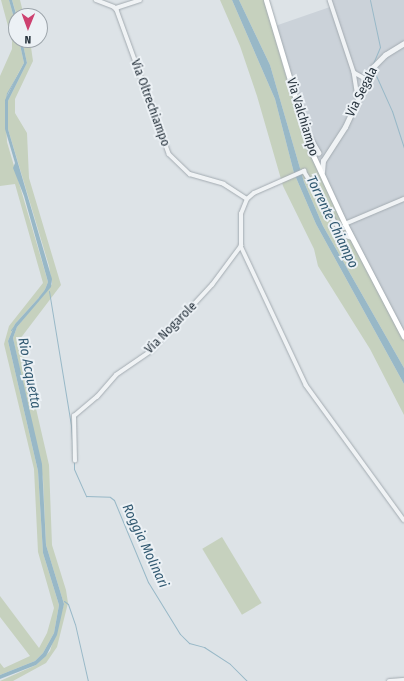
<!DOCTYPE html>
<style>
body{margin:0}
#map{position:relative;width:404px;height:681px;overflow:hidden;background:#dde3e7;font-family:"Fira Sans Condensed",sans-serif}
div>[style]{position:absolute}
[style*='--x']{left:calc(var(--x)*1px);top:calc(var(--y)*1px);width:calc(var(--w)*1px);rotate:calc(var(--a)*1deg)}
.built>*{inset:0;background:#cbd2d9}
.green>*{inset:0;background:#c6d1be;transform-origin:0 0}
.water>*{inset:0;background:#98b8c7}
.stream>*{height:1px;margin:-0.5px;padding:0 0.5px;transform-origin:0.5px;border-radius:0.5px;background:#98b8c7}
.roads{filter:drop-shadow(0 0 1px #a3abb1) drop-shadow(0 0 1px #a3abb1)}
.minor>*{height:3.5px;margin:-1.75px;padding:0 1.75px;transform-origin:1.75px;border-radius:1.75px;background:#f0f3f5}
.tertiary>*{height:4.5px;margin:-2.25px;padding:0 2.25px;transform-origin:2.25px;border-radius:2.25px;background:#f0f3f5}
.secondary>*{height:5px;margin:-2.5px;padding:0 2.5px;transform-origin:2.5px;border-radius:2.5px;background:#fff}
span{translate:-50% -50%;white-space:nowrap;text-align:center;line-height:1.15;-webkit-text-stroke:4px #ecf1f5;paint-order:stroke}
.street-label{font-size:13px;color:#27333d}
.water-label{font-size:14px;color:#315971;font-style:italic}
.north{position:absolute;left:8px;top:8px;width:40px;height:40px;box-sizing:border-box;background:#ecf1f5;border:1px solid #9da5ab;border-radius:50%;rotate:181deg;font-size:11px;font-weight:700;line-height:16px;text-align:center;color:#27333d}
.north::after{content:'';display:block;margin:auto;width:14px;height:18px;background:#cd4170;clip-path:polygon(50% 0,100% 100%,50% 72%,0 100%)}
</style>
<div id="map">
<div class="built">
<div style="clip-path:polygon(327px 0,404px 0,404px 337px,317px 168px,275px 26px,330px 7px)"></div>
</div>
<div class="green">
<div style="clip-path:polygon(1px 0,9px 0,16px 25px,16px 40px,19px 40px,24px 63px,7px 94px,5px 105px,7px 142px,48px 282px,44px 292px,15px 324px,8px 341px,38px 471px,43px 553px,59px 605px,54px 633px,43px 653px,35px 661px,0 675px,0 663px,4px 668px,30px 656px,0 617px,0 596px,39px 648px,47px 633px,54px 608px,38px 552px,34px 469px,4px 344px,9px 326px,43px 283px,15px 184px,0 186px,0 76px,12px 49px,12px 41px)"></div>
<div style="clip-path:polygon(12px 0,20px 0,24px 16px,17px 16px)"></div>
<div style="clip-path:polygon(220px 0,232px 0,275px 99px,294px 173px,316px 224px,404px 384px,404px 415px,370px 349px,318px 266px,314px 249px,283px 186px,257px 96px,240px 46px)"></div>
<div style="clip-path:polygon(239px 0,264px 0,293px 100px,317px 168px,404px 337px,404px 368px,323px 226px,304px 182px,270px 65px)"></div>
<div style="clip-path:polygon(22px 40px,30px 40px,33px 61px,15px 99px,15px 113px,27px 133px,29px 178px,61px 285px,20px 339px,49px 465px,52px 545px,66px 590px,68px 603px,57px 647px,46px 663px,13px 681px,0 681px,36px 665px,50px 651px,64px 604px,46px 545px,43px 479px,13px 338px,17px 327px,52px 284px,49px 266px,8px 129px,8px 101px,27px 63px)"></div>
<div style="left:222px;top:537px;width:77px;height:23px;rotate:59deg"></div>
</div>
<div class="water">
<div style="clip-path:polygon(9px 0,12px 0,16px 14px,16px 25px)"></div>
<div style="clip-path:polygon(232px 0,239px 0,270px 65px,304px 182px,323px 226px,404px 368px,404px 384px,316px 224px,294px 173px,275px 99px)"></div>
<div style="clip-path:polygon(19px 40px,22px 40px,27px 63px,8px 101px,8px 129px,52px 279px,51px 287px,17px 327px,13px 338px,42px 464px,46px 545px,64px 604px,57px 635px,46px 656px,36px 665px,0 679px,0 675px,35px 661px,43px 653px,54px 633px,59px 605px,43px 553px,38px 471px,8px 341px,15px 324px,44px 292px,48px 282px,24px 196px,13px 168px,15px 163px,5px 129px,5px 100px,24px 63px)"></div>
</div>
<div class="stream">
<div style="--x:370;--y:0;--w:48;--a:78"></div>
<div style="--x:380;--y:47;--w:21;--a:113"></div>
<div style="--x:374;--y:71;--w:44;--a:65.8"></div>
<div style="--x:392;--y:111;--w:40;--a:72"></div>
<div style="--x:5;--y:105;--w:12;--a:-81"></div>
<div style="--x:7;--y:93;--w:34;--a:-60"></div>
<div style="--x:49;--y:291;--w:137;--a:80.7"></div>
<div style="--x:71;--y:426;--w:32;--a:86"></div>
<div style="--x:39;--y:297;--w:13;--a:-51"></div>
<div style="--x:11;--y:330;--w:10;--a:-53"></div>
<div style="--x:74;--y:461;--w:8;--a:90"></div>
<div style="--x:74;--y:469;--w:30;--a:66"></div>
<div style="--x:86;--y:496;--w:24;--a:2"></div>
<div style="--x:110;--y:497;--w:5;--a:37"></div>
<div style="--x:114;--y:500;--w:89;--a:67.5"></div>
<div style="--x:148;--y:582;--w:61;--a:58.4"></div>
<div style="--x:180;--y:634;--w:13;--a:45"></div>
<div style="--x:189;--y:643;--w:16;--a:15"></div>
<div style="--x:204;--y:647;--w:31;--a:33"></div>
<div style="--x:230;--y:664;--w:24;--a:45"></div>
<div style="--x:64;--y:601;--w:5;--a:37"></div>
<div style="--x:68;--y:604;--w:21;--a:71"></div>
<div style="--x:75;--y:624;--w:58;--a:77.2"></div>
</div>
<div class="roads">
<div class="minor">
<div style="--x:96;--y:0;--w:19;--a:21"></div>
<div style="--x:114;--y:7;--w:4;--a:45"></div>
<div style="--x:117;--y:10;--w:153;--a:70.1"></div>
<div style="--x:169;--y:154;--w:29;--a:44"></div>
<div style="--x:190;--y:174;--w:35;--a:16"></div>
<div style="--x:224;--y:184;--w:27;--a:33"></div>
<div style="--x:330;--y:0;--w:76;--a:71.6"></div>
<div style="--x:354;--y:72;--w:24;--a:81"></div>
<div style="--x:116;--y:8;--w:25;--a:-18"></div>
<div style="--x:355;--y:73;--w:13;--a:29"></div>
<div style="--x:345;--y:224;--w:64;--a:-23"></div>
<div style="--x:241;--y:246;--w:153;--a:64.9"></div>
<div style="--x:306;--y:385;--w:167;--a:54"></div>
<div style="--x:75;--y:461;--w:45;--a:-91.3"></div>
<div style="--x:74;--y:416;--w:30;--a:-40"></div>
<div style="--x:97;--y:397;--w:29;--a:-49"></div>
<div style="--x:116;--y:375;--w:42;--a:-34.4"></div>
<div style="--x:151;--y:351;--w:90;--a:-47.3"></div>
<div style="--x:212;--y:285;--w:49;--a:-53.4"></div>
<div style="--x:241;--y:246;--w:32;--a:-90"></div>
<div style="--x:241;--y:214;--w:16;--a:-68"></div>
<div style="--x:247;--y:199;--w:9;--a:-41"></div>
<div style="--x:254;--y:193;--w:55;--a:-23.7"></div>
<div style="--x:304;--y:171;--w:75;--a:58.6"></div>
<div style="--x:343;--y:235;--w:9;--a:18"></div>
<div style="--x:389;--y:681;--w:15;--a:-4"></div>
</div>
<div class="tertiary">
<div style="--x:310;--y:138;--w:17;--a:59"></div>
<div style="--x:322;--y:172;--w:11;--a:-85"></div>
<div style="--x:323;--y:161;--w:40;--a:-57.1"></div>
<div style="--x:345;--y:127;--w:66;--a:-65"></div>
<div style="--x:373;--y:67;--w:17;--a:-45"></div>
<div style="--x:385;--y:55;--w:22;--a:-32"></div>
</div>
<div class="secondary">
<div style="--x:266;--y:0;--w:160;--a:73.3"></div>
<div style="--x:312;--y:153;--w:78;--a:65.1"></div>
<div style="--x:345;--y:224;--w:127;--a:62.4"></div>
</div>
</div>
<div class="street-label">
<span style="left:362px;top:92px;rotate:-63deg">Via Segala</span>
<span style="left:150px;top:103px;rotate:70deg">Via Oltrechiampo</span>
<span style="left:302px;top:117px;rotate:73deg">Via Valchiampo</span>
<span style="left:171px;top:328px;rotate:-45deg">Via Nogarole</span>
</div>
<div class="water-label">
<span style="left:332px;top:222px;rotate:64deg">Torrente Chiampo</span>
<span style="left:29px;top:373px;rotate:79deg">Rio Acquetta</span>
<span style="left:145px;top:546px;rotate:65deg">Roggia Molinari</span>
</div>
<div class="north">N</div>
</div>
